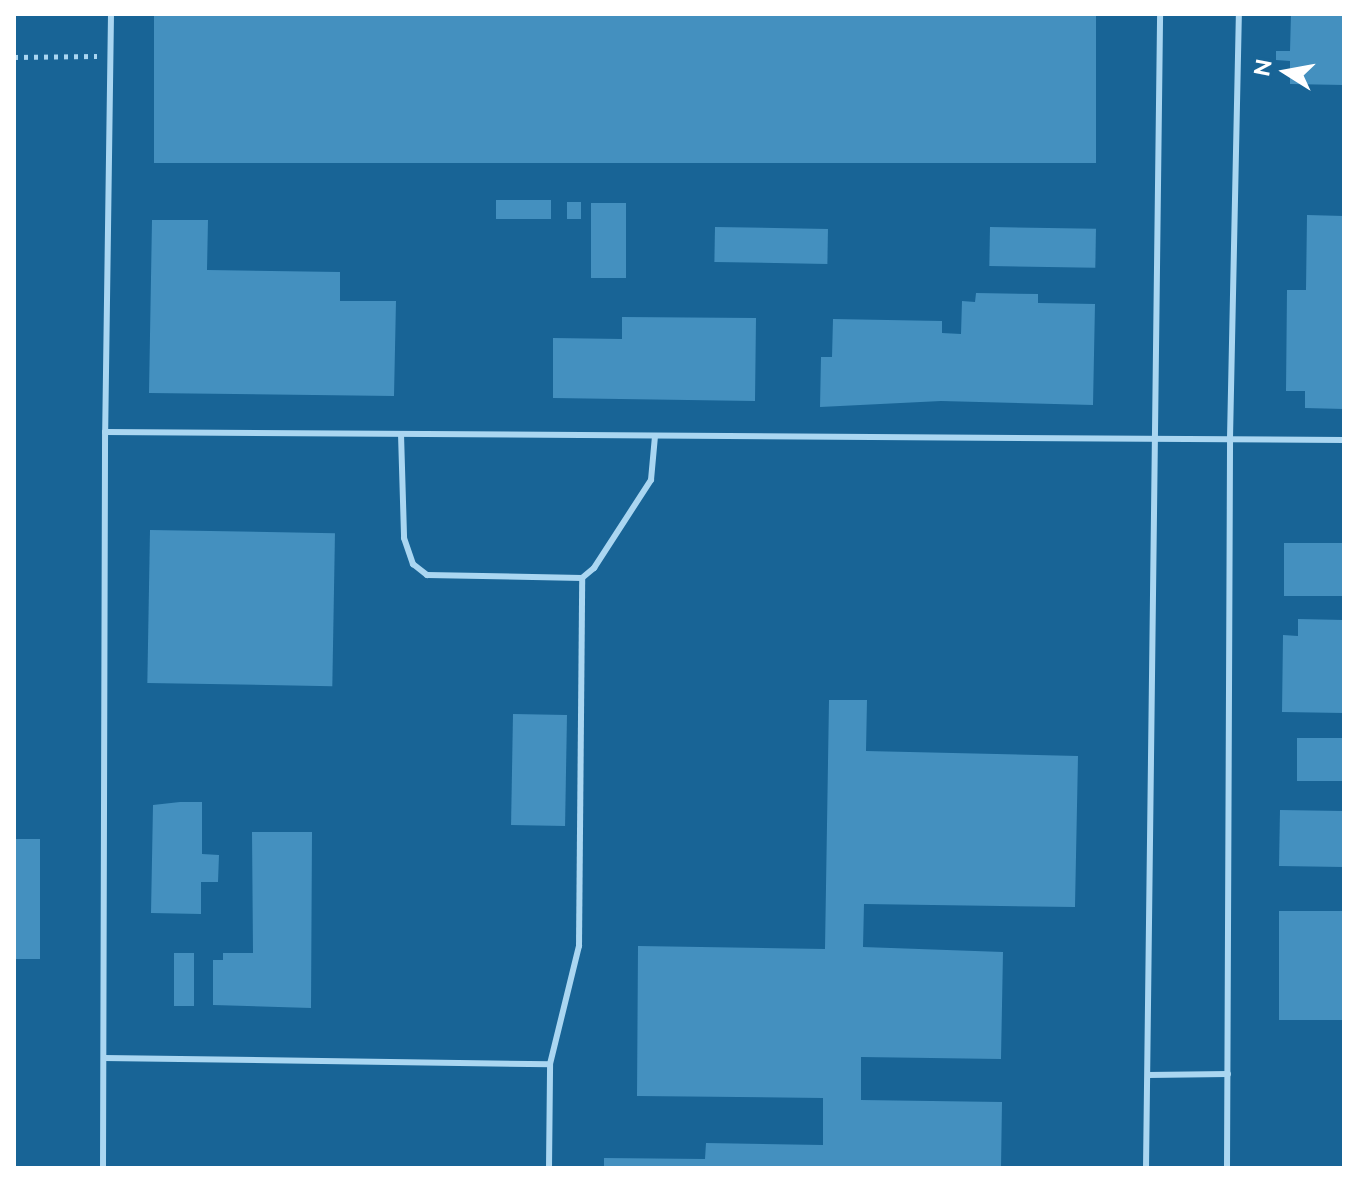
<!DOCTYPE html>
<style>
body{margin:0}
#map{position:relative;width:1358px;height:1182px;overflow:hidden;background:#186496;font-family:Raleway,sans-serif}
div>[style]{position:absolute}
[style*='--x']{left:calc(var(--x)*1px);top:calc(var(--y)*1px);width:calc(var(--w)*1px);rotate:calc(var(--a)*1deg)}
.building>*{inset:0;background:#4490bf;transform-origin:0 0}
.path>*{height:5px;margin-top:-2.5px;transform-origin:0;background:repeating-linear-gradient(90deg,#aad6f1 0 4px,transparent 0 10px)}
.service>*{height:6px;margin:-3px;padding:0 3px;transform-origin:3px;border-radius:3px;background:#aad6f1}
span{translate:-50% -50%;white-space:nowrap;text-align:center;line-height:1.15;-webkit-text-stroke:8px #186496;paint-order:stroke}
.frame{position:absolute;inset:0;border:16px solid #fff;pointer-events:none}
.north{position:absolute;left:1246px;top:32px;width:80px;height:80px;-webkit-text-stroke:6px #186496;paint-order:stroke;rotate:281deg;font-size:22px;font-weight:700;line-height:32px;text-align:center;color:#fff}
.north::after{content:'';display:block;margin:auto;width:28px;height:36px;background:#fff;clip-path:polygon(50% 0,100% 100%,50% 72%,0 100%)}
</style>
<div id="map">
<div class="building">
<div style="left:154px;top:14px;width:942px;height:149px"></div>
<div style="clip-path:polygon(1291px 14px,1344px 14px,1344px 85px,1290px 84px,1290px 61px,1276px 60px,1276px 51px,1290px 51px)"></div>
<div style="left:496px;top:200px;width:55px;height:19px"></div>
<div style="left:567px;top:202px;width:14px;height:17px"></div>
<div style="left:591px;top:203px;width:35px;height:75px"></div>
<div style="clip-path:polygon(1307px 215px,1344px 216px,1344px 409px,1305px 408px,1305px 391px,1286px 391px,1287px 290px,1306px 290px)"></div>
<div style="clip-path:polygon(152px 220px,208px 220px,207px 270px,340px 272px,340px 301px,396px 301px,394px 396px,149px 393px)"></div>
<div style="left:715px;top:227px;width:113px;height:35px;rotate:1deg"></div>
<div style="left:990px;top:227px;width:106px;height:39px;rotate:1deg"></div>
<div style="clip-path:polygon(976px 293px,1038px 294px,1038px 303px,1095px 304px,1093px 405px,941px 401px,820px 407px,821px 357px,832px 357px,833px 319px,942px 321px,942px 333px,961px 334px,962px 301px,975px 302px)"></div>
<div style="clip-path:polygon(622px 317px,756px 318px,755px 401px,553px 398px,553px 338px,622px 339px)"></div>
<div style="left:150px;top:530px;width:185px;height:153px;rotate:1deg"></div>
<div style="left:1284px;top:543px;width:60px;height:53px"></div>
<div style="clip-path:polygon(1298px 619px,1344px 620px,1344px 713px,1282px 712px,1283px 635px,1298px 636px)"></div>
<div style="clip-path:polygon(829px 700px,867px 700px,866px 751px,1078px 756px,1075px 907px,864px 904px,863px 947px,1003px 952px,1001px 1059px,861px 1057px,861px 1100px,1002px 1102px,1001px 1168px,604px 1168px,604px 1158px,705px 1159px,706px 1143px,823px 1145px,823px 1098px,637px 1096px,638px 946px,825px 949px)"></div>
<div style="left:513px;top:714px;width:54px;height:111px;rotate:1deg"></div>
<div style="left:1297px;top:738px;width:47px;height:43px"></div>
<div style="clip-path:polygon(180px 802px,202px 802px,202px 854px,219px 855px,218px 882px,201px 882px,201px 914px,151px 913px,153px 805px)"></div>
<div style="left:1280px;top:810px;width:64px;height:56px;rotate:1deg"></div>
<div style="clip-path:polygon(252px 832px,312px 832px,311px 1008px,213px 1005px,213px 960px,223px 960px,223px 953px,253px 953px)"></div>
<div style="left:14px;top:839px;width:26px;height:120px"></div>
<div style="left:1279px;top:911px;width:65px;height:109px"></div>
<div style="left:174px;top:953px;width:20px;height:53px"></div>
</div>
<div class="path">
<div style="--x:14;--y:57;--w:83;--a:-0.7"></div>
</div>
<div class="service">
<div style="--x:111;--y:14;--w:418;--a:90.8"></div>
<div style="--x:105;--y:432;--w:1239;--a:0.37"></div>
<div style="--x:401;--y:434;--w:104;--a:88.3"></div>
<div style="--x:404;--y:538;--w:28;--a:71"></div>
<div style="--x:413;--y:564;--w:18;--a:38"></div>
<div style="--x:427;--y:575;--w:155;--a:1.1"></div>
<div style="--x:582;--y:578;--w:16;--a:-40"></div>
<div style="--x:594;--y:568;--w:105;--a:-57.1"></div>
<div style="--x:651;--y:480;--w:44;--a:-84.8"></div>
<div style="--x:104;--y:1058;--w:446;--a:0.8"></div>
<div style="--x:1148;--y:1075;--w:80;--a:-0.7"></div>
<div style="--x:103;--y:1168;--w:736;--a:-89.84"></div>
<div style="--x:549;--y:1168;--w:104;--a:-89.4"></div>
<div style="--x:550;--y:1064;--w:122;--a:-76.2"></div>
<div style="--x:579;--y:946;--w:368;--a:-89.5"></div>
<div style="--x:1146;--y:1168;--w:1154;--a:-89.3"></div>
<div style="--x:1227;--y:1168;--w:730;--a:-89.76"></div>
<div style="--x:1230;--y:438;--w:424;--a:-88.8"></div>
</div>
<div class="frame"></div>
<div class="north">N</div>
</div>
